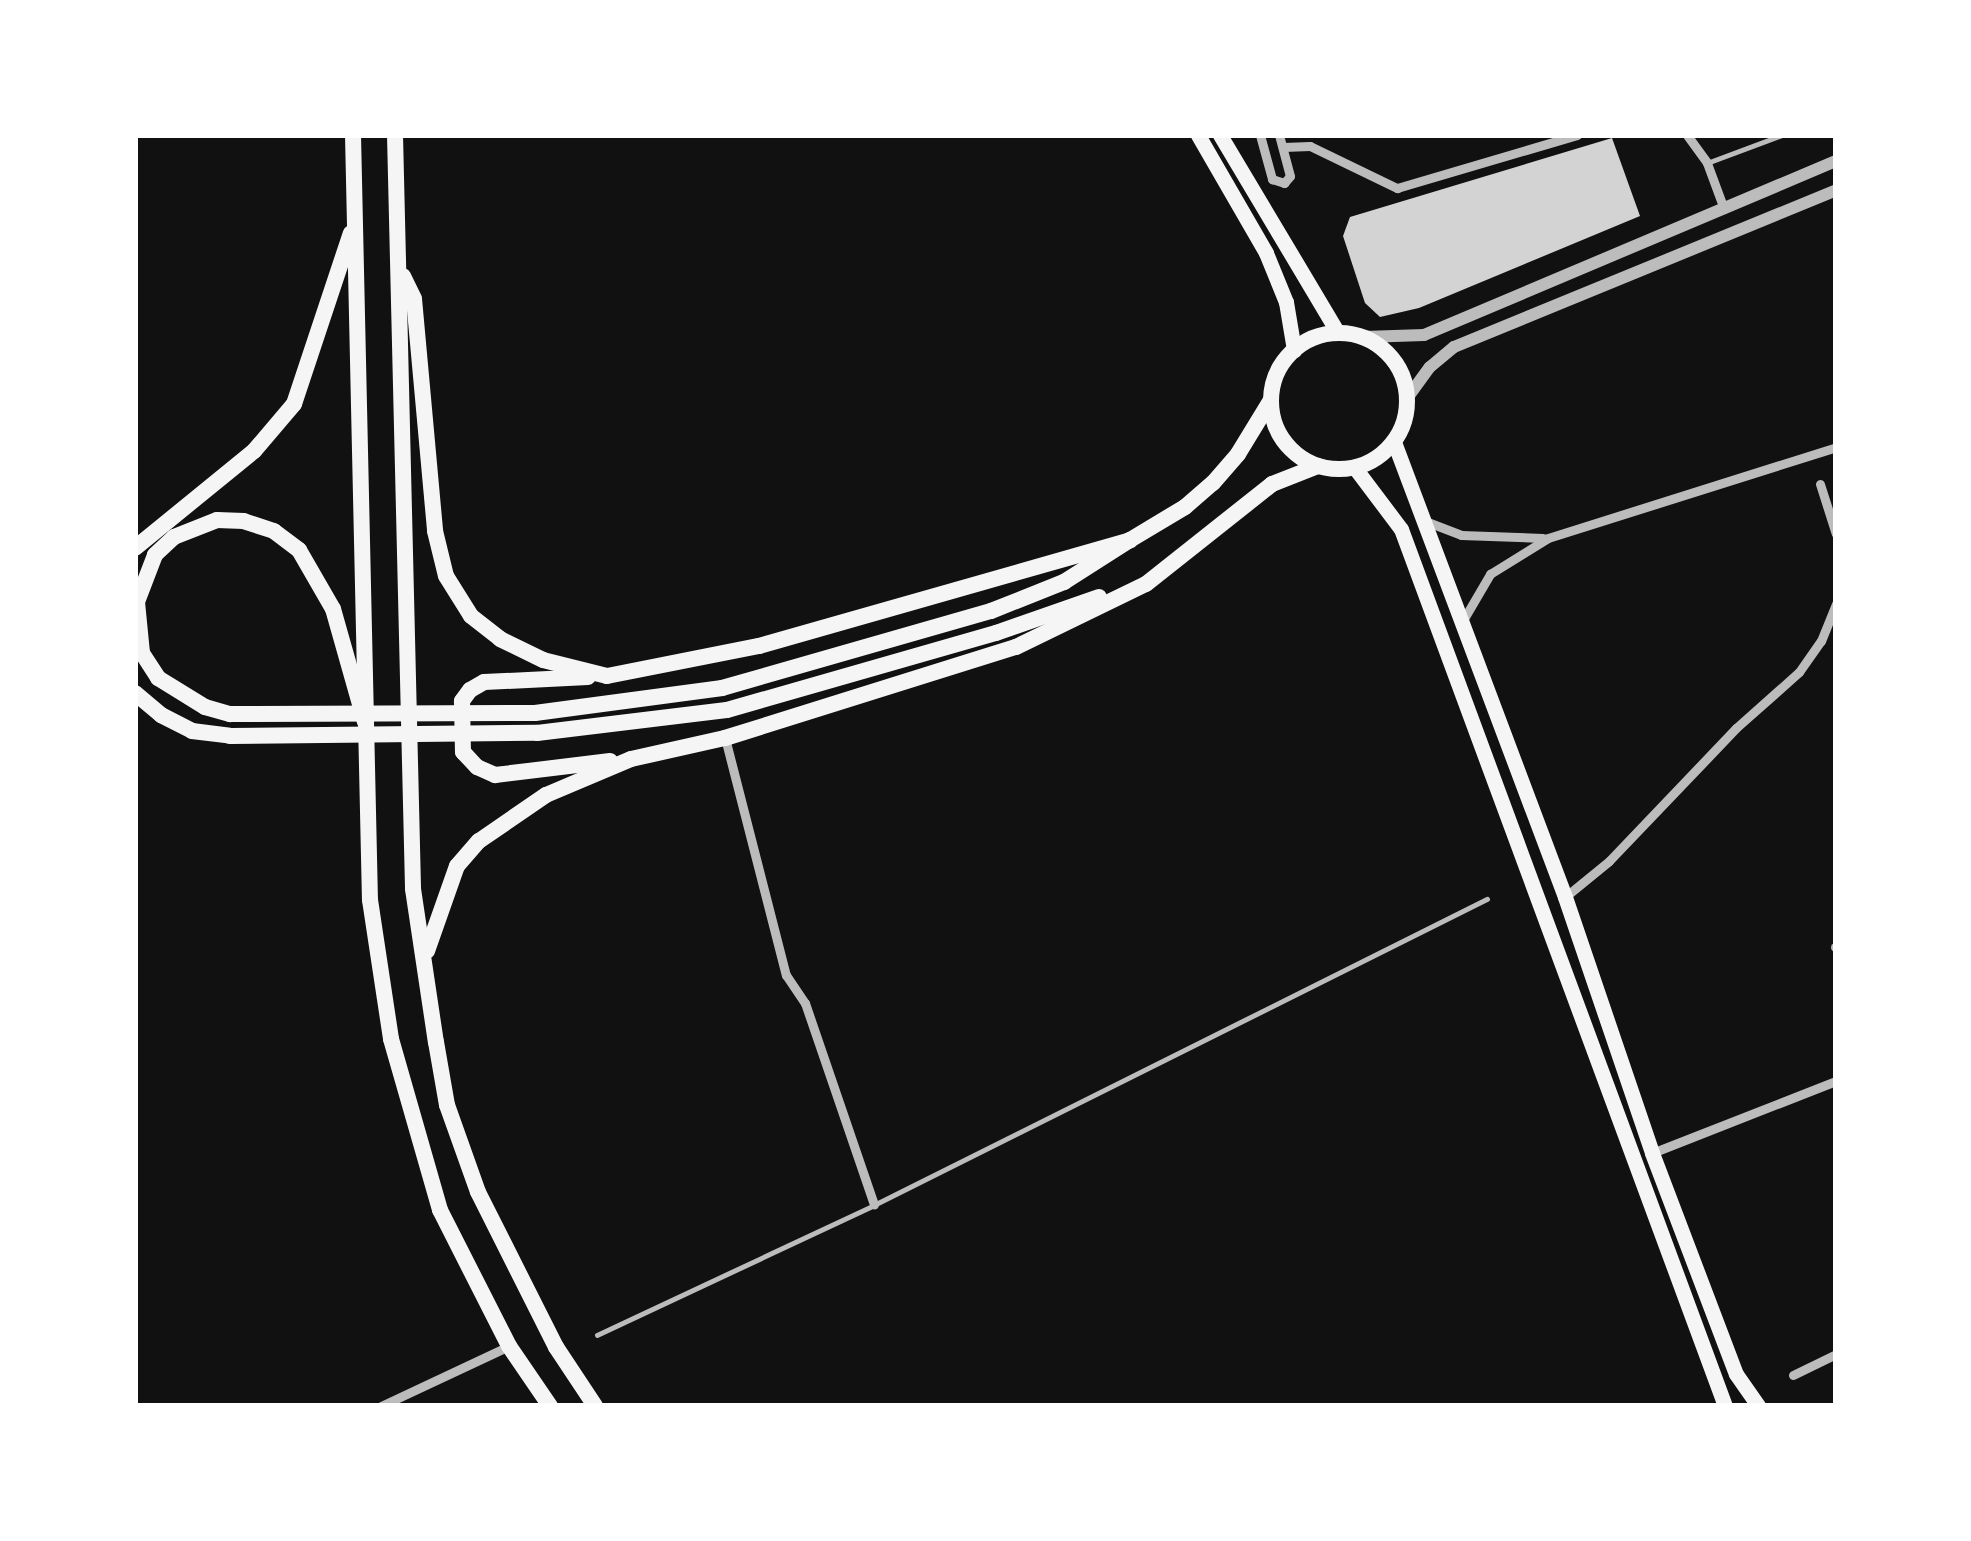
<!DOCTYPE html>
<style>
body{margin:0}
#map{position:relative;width:1971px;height:1541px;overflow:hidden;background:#111;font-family:"DM Sans",sans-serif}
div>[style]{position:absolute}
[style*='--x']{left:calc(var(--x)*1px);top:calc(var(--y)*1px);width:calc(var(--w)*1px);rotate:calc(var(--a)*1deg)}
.building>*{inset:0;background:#d3d3d3}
.service>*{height:4.5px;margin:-2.25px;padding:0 2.25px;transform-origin:2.25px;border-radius:2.25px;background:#bcbcbc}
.minor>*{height:9px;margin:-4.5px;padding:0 4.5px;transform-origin:4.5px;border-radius:4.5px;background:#bcbcbc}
.tertiary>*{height:12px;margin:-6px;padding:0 6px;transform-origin:6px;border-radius:6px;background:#bcbcbc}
.primary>*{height:15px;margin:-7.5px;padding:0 7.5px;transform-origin:7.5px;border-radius:7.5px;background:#f5f5f5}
.trunk>*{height:16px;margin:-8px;padding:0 8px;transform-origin:8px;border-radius:8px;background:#f5f5f5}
.trunk>.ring{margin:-8px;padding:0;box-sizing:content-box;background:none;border:16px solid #f5f5f5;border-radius:50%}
span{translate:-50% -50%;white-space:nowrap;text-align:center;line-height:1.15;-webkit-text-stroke:9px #fff;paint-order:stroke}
.frame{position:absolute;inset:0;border:138px solid #fff;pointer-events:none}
</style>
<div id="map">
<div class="building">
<div style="clip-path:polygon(1612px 138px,1640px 216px,1419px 308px,1380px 317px,1365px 303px,1343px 236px,1350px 217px)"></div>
</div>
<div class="service">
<div style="--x:1707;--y:163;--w:80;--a:-20.5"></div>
<div style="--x:597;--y:1335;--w:306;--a:-25.1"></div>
<div style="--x:874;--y:1205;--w:685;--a:-26.53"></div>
</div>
<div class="minor">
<div style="--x:1260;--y:135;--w:46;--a:74.7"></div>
<div style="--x:1272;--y:179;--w:13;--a:18"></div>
<div style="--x:1284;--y:183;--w:9;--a:-49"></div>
<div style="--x:1290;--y:176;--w:42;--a:-105"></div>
<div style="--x:1687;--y:135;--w:34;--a:54"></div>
<div style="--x:1707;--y:163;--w:49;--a:69.7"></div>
<div style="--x:1283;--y:147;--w:27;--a:-2"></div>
<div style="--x:1310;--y:146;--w:97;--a:25.8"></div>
<div style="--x:1397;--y:188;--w:188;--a:-16.4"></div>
<div style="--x:1820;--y:484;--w:52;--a:72.3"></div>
<div style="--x:1425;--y:521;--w:39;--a:21"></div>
<div style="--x:1461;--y:535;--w:82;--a:2.1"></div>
<div style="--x:1462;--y:622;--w:56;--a:-59.7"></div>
<div style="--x:1490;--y:574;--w:68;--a:-31.8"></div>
<div style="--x:1548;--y:538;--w:302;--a:-17.5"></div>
<div style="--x:725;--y:738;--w:245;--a:75.6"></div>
<div style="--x:786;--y:975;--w:34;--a:56"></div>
<div style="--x:805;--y:1003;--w:213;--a:71.1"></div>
<div style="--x:1565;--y:897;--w:57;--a:-39.3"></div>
<div style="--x:1609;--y:861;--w:184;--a:-46.3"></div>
<div style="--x:1736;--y:728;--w:84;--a:-41.6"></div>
<div style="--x:1799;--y:672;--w:38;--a:-55"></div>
<div style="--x:1821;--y:641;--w:40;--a:-68"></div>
<div style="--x:1835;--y:947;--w:1;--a:0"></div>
<div style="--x:1652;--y:1153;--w:198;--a:-21.4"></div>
<div style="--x:1793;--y:1375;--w:48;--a:-26"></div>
<div style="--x:381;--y:1406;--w:141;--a:-25.1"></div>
</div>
<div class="tertiary">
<div style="--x:1364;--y:337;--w:60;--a:-1.9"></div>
<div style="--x:1424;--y:335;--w:447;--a:-22.9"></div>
<div style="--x:1408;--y:397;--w:37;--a:-54"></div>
<div style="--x:1430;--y:367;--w:31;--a:-40"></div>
<div style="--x:1454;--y:347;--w:413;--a:-22.3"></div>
</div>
<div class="primary">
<div style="--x:1198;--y:135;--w:136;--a:60"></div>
<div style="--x:1266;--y:253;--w:53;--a:67.8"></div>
<div style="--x:1286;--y:302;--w:49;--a:80.5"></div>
<div style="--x:1220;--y:135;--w:230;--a:59.2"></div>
<div style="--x:1394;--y:442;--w:486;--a:69.4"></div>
<div style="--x:1565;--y:897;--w:270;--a:71.2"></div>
<div style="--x:1652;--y:1153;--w:236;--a:69.2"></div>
<div style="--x:1736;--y:1374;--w:39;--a:55"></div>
<div style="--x:1355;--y:468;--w:76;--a:53"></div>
<div style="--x:1401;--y:529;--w:935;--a:69.72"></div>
</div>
<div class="trunk">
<div style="--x:353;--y:135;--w:765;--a:88.73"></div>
<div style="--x:370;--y:900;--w:141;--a:81.4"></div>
<div style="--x:391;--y:1039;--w:178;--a:74"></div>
<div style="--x:440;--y:1210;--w:153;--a:63.1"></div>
<div style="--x:509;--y:1346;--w:73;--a:55.7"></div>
<div style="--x:395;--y:135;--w:754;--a:88.63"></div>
<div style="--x:413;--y:889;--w:155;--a:81.5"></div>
<div style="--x:436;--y:1042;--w:64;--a:80.1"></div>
<div style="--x:447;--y:1105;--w:92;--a:70.4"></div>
<div style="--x:478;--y:1192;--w:174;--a:63.3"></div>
<div style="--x:556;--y:1347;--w:71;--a:56.5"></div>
<div style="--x:403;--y:276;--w:25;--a:64"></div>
<div style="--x:414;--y:299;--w:233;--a:84.8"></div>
<div style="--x:435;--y:531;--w:46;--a:76.3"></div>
<div style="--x:446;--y:576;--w:47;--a:58"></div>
<div style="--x:471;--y:616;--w:37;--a:38"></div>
<div style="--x:500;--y:639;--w:48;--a:26"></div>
<div style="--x:543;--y:660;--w:66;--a:14"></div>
<div style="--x:607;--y:676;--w:155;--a:-11.2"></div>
<div style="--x:759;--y:646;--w:386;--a:-15.9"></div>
<div style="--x:1130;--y:540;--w:64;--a:-31"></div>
<div style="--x:1185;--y:507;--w:37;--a:-41"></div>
<div style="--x:1213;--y:483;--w:38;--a:-49"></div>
<div style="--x:1238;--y:454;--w:63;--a:-58.6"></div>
<div class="ring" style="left:1271px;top:333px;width:120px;height:120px"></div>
<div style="--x:135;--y:548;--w:154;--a:-39.2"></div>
<div style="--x:254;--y:451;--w:62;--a:-49.6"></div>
<div style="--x:294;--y:404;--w:180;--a:-71.6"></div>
<div style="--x:588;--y:677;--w:104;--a:177.2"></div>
<div style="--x:484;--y:682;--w:16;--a:150"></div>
<div style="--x:470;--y:690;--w:14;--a:126"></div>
<div style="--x:462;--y:701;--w:51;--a:88.9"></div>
<div style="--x:463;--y:752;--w:21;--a:47"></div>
<div style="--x:477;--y:767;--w:20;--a:24"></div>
<div style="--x:495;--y:775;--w:116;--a:-6.9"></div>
<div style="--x:135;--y:693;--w:34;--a:40"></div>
<div style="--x:161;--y:715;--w:35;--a:27"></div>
<div style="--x:192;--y:731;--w:38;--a:7"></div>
<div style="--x:230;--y:736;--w:307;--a:-0.6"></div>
<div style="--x:537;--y:733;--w:191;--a:-6.9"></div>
<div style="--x:727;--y:710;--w:280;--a:-16"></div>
<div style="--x:996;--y:633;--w:109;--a:-19.3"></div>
<div style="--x:365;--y:722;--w:117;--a:-105.8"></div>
<div style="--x:333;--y:609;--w:68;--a:-120"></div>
<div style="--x:299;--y:550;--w:31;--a:-143"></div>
<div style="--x:274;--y:531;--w:32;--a:-162"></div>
<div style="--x:244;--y:521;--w:27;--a:-178"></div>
<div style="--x:217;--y:520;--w:46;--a:158.4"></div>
<div style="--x:174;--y:537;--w:26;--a:137"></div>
<div style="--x:155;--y:555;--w:50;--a:111"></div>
<div style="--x:137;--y:602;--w:51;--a:84.4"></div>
<div style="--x:142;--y:653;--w:30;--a:57"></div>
<div style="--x:158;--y:678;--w:55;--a:31.7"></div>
<div style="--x:205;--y:707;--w:26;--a:16"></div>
<div style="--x:230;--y:714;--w:305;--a:-0.2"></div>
<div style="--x:535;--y:713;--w:189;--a:-7.6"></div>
<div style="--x:722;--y:688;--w:280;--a:-16"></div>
<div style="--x:991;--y:611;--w:79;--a:-21.7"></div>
<div style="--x:1064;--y:582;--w:78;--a:-32.5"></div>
<div style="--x:427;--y:951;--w:90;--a:-70.6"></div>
<div style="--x:457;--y:866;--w:33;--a:-49"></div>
<div style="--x:479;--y:841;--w:81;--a:-34.5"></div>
<div style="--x:546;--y:795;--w:92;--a:-23"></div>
<div style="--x:631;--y:759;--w:96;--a:-12.6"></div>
<div style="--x:725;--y:738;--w:305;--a:-17.4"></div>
<div style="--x:1016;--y:647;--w:144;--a:-25.9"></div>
<div style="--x:1146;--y:584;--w:161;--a:-38.4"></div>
<div style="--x:1272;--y:484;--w:49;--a:-21.4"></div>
</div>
<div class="frame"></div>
</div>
